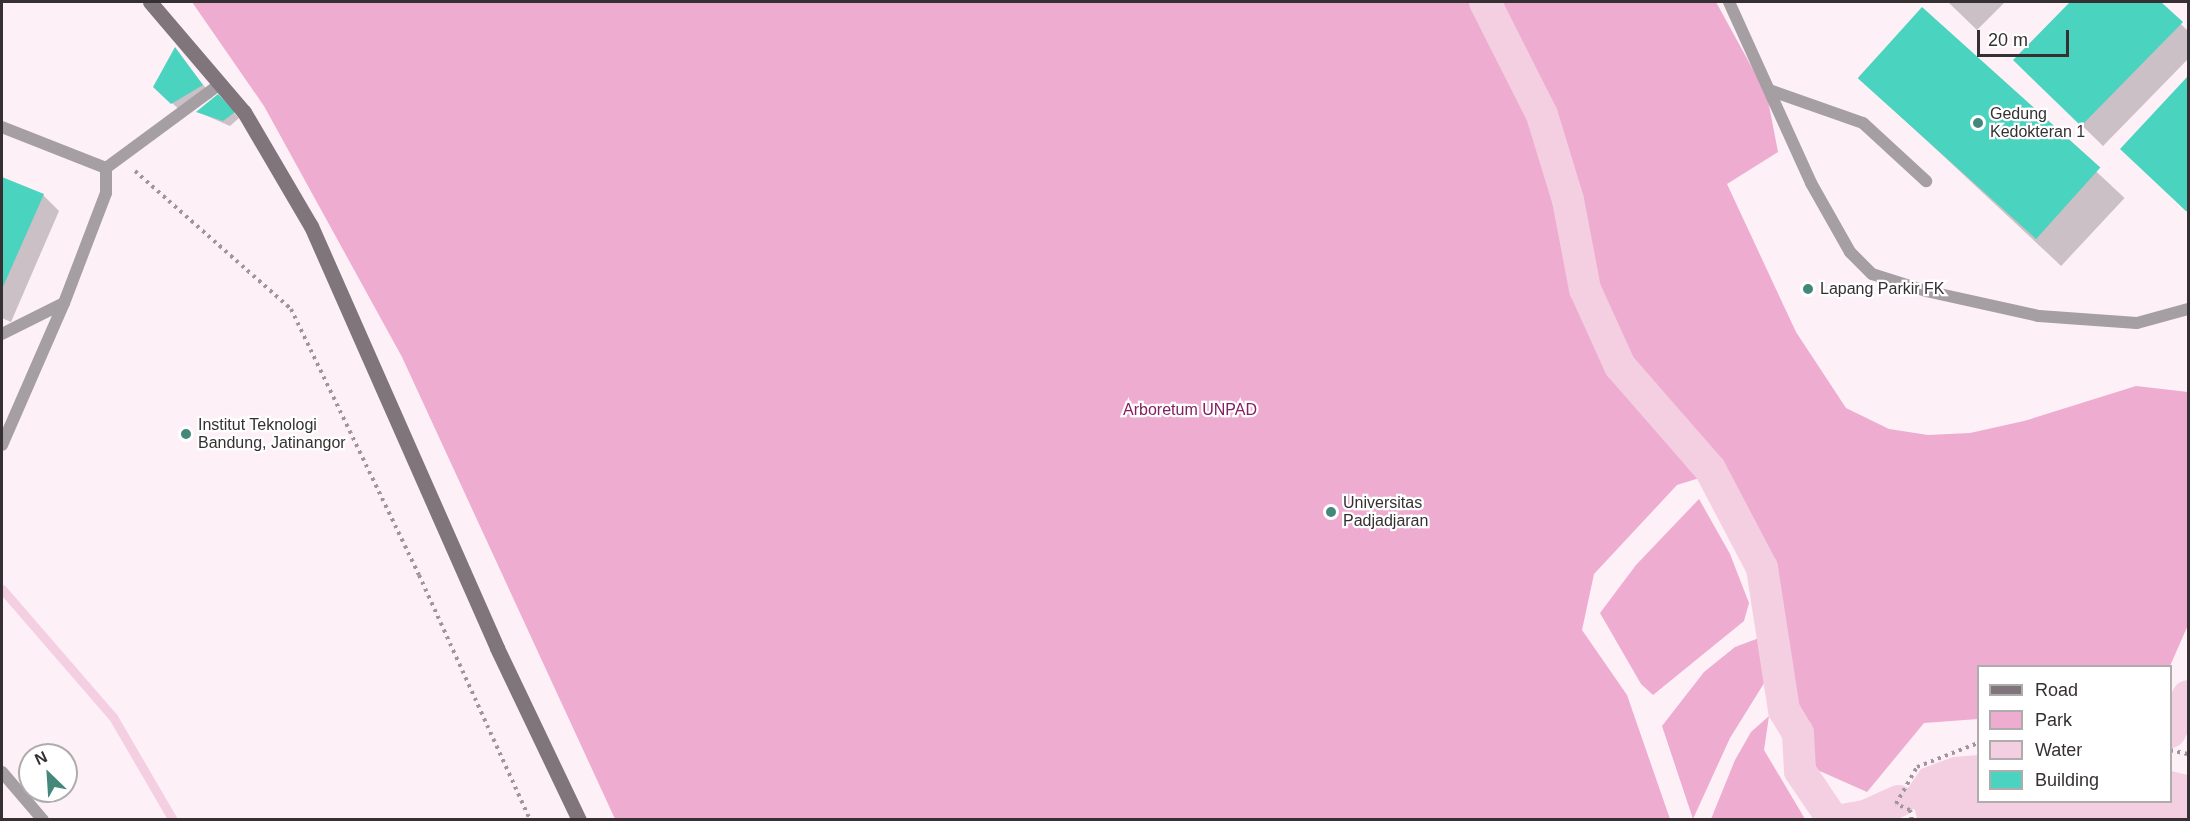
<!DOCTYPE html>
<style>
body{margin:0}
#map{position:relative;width:2190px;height:821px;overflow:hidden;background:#fdf0f7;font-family:Arial,sans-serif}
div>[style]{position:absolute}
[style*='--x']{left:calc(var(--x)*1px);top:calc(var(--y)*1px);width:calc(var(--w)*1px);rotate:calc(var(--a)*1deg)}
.green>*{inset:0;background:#efacd1}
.water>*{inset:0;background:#f4cfe2}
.shadow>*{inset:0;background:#0003;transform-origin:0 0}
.stream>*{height:9px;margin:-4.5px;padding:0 4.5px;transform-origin:4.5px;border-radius:4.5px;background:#f4cfe2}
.canal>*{height:32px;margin:-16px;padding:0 16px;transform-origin:16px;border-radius:16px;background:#f4cfe2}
.building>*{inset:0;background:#4ad3be;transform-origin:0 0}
.path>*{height:4px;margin-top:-2px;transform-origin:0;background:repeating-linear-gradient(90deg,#9f959a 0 3px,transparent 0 7.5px)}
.lane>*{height:12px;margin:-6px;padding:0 6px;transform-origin:6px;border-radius:6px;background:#a59ea2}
.secondary>*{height:15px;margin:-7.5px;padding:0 7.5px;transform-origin:7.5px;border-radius:7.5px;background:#7f757a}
.dots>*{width:16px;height:16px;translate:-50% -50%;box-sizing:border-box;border:3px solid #fff;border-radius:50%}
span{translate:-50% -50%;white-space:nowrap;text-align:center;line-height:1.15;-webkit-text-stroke:4.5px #fff;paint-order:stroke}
.poi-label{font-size:16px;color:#363033}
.left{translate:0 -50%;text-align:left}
.park-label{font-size:16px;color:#842061}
.frame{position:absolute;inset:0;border:3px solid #363033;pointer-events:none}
.legend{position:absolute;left:1977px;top:665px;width:195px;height:138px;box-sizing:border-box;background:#fff;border:2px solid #afacad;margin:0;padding:8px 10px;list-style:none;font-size:18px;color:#363033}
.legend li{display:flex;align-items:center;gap:12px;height:30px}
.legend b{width:30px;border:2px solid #afacad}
.north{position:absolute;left:18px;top:743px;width:60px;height:60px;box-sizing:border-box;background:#fff;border:2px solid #afacad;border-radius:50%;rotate:335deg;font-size:16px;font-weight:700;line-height:24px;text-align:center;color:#363033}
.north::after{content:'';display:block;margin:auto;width:21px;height:27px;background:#44887c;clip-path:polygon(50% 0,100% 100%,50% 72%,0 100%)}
.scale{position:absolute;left:1977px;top:30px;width:92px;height:27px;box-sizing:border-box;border:3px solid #363033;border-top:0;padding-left:8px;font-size:18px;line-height:21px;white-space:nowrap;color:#363033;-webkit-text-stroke:4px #fff;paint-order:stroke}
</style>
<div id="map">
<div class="green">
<div style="clip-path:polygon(192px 2px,1716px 2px,1767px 95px,1778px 152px,1727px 184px,1796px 332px,1846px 408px,1889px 429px,1928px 435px,1970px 433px,2024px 421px,2136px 386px,2188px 392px,2188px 625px,2170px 666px,1978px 666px,1978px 719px,1924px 723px,1867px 792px,1813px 768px,1758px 569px,1706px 476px,1677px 485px,1594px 574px,1582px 630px,1627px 695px,1670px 819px,615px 819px,402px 357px,264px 106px)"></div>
<div style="clip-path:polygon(1699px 499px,1730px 554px,1749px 603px,1744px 621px,1653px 695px,1641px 684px,1600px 613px,1636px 565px)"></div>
<div style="clip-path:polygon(1759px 638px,1766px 680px,1730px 738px,1693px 819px,1662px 726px,1704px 672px,1735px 647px)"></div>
<div style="clip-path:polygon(1769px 716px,1764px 750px,1805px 819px,1711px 819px,1735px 760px,1751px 732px)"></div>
</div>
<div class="water">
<div style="clip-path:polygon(1978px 755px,1978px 802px,2170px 802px,2171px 771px,2188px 775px,2188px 819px,1917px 819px,1915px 810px,1899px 801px,1921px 769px,1953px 757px)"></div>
</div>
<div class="shadow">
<div style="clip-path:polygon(1948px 2px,2005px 2px,1977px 30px)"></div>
<div style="clip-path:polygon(2072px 2px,2158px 2px,2188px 31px,2188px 59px,2103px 146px,2015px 60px)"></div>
<div style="left:1922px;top:9px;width:277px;height:93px;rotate:43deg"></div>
<div style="clip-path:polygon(175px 50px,213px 97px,184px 114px,155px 87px)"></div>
<div style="clip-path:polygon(2188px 78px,2188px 213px,2122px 149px)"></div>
<div style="clip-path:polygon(218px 96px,239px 118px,230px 126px,198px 112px)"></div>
<div style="clip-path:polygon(2px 179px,43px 195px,59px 211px,11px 322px,2px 318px)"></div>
</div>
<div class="stream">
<div style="--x:2;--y:589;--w:169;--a:49.1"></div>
<div style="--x:113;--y:717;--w:119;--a:59.8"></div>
</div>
<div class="canal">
<div style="--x:1485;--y:2;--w:127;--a:63.2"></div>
<div style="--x:1542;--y:115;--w:89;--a:73"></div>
<div style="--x:1568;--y:200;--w:91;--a:79.2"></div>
<div style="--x:1585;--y:289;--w:85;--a:65.6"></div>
<div style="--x:1620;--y:366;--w:137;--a:48.9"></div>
<div style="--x:1710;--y:469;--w:112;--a:62.3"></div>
<div style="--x:1762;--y:568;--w:144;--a:81.2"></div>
<div style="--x:1784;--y:710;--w:27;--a:59"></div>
<div style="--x:1798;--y:733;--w:38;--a:87"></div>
<div style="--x:1800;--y:771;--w:59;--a:56"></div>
<div style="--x:2170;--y:732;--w:40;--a:-63.4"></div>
<div style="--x:1842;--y:820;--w:23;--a:-10"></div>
<div style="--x:1865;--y:816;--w:37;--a:-24"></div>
</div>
<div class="building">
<div style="clip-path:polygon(2070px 2px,2161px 2px,2183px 22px,2081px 126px,2013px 60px)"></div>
<div style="left:1922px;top:7px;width:240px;height:96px;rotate:42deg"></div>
<div style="clip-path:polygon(175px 47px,203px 85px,171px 104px,153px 87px)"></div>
<div style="clip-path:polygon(2188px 76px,2188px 209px,2186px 211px,2120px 149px)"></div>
<div style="clip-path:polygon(218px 94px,235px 112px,223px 121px,196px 112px)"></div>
<div style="clip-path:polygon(2px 177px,44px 194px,2px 289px)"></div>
</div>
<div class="path">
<div style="--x:135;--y:171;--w:208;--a:41.5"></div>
<div style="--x:291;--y:309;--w:295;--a:64.3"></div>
<div style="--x:419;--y:575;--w:269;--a:65.6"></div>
<div style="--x:2170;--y:750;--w:18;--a:13"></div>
<div style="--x:1912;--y:820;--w:10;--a:-101"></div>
<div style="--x:1910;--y:810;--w:15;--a:-157"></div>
<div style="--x:1896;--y:804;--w:43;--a:-60.4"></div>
<div style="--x:1917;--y:767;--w:66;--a:-21.5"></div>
</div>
<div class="lane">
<div style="--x:1729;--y:2;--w:199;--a:65.6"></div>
<div style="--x:1811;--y:183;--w:79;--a:60.5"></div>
<div style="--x:1850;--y:252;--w:31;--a:45"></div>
<div style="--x:1872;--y:274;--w:57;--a:17.5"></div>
<div style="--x:1926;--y:291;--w:116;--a:12.5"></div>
<div style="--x:2039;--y:316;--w:98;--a:4.1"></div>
<div style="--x:2137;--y:323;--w:53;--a:-15.4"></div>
<div style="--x:1772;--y:91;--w:96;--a:19.4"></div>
<div style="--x:1863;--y:123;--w:86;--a:42.6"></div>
<div style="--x:2;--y:127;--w:112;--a:21.5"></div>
<div style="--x:106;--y:168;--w:142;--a:-36.4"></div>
<div style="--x:2;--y:334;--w:69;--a:-26.6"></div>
<div style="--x:2;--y:445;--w:155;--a:-66.4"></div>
<div style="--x:64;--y:303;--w:118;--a:-69.1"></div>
<div style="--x:106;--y:193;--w:25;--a:-90"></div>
<div style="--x:2;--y:772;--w:63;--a:49.5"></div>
</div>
<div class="secondary">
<div style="--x:150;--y:2;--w:145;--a:49.5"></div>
<div style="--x:244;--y:112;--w:132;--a:59.6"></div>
<div style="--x:311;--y:226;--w:461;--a:66.2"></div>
<div style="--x:497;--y:648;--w:191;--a:64.5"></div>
</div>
<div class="dots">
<div style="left:1978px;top:123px;background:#44887c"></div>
<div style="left:1808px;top:289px;background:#44887c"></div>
<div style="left:186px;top:434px;background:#44887c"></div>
<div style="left:1331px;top:512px;background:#44887c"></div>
</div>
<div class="poi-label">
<span class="left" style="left:1990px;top:123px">Gedung<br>Kedokteran 1</span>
<span class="left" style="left:1820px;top:289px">Lapang Parkir FK</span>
<span class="left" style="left:198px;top:434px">Institut Teknologi<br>Bandung, Jatinangor</span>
<span class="left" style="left:1343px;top:512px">Universitas<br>Padjadjaran</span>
</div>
<div class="park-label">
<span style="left:1190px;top:410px">Arboretum UNPAD</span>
</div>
<div class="frame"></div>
<ul class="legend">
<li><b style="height:8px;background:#7f757a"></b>Road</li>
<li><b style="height:16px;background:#efacd1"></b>Park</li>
<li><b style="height:16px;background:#f4cfe2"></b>Water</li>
<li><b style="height:16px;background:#4ad3be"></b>Building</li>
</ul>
<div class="north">N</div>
<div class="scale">20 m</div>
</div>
